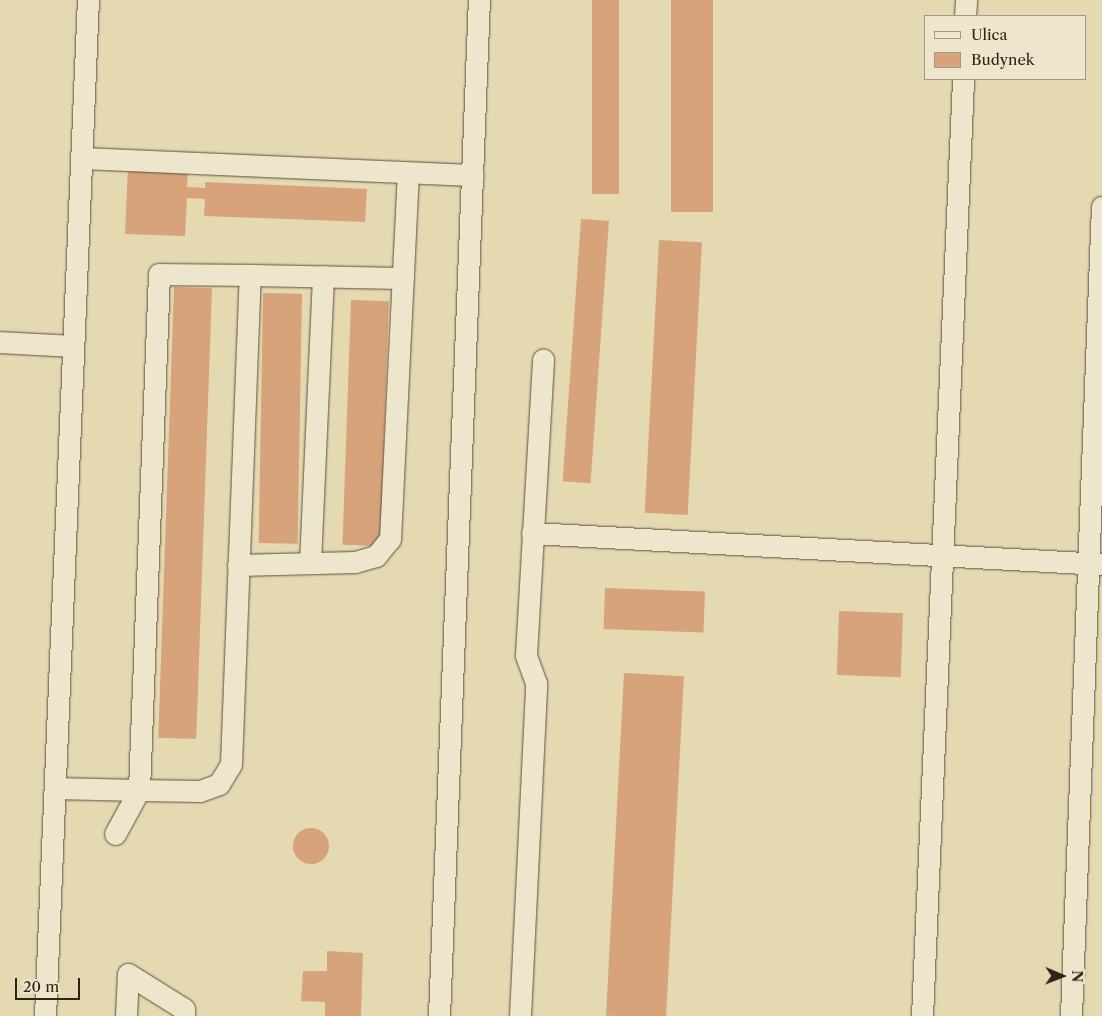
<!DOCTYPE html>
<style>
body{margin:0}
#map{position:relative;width:1102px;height:1016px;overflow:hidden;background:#e5d9b1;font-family:"Libre Caslon Text",serif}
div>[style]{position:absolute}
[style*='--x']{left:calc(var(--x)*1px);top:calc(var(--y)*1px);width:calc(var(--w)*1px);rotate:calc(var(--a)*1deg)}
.building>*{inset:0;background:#d7a37a;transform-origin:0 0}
.round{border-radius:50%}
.roads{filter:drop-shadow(0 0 1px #5c503e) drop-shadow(0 0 1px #5c503e)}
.minor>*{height:21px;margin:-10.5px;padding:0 10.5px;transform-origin:10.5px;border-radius:10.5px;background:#eee6cc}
span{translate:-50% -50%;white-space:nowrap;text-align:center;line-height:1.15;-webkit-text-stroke:4.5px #eee6cc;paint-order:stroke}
.legend{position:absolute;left:924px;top:15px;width:162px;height:65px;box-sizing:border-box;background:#eee6cc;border:1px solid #a29884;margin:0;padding:6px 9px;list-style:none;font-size:15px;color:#2f2218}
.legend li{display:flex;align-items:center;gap:10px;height:25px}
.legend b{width:25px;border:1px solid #a29884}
.north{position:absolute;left:1037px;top:951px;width:50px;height:50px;-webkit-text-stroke:4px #eee6cc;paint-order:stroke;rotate:91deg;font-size:14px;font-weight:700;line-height:20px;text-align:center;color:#2f2218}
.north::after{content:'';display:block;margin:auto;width:18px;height:22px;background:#2f2218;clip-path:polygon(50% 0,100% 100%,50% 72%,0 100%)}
.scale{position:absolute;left:15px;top:978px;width:65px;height:22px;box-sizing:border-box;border:2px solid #2f2218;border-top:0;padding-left:6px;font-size:15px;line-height:18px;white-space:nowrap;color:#2f2218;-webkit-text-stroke:4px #eee6cc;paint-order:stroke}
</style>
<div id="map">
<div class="building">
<div style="left:592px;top:0;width:27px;height:194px"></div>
<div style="left:671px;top:0;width:42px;height:212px"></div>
<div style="clip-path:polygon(128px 166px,188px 168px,187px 187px,205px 188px,205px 182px,367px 189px,365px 222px,204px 216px,205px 199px,187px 198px,185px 236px,125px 234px)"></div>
<div style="left:581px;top:219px;width:28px;height:263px;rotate:4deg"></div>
<div style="left:659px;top:240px;width:43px;height:273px;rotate:3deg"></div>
<div style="left:174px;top:287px;width:38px;height:451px;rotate:2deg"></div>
<div style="left:263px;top:293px;width:39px;height:250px;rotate:1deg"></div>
<div style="left:351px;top:300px;width:38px;height:245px;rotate:2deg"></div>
<div style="left:605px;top:588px;width:100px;height:41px;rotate:2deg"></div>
<div style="left:839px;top:611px;width:64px;height:64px;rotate:2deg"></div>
<div style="left:624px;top:673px;width:60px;height:343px;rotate:3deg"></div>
<div class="round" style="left:293px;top:828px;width:36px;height:36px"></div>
<div style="clip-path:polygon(327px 951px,363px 953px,361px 1016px,325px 1016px,325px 1002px,301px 1001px,303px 971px,327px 971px)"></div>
</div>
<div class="roads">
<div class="minor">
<div style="--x:965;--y:16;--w:16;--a:-86"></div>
<div style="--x:81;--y:158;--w:392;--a:2.5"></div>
<div style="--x:250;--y:275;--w:153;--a:1.1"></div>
<div style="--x:0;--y:342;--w:73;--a:3.1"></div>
<div style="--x:532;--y:533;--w:571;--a:3.11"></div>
<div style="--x:310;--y:563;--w:287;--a:-87.4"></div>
<div style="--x:238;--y:565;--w:117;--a:-1.5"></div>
<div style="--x:355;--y:562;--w:22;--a:-16"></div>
<div style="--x:376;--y:556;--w:22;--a:-51"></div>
<div style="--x:390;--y:539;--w:366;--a:-87.2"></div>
<div style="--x:55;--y:788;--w:84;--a:1.4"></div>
<div style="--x:139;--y:790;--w:61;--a:0.9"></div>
<div style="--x:200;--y:791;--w:20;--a:-20"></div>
<div style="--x:219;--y:784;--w:23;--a:-59"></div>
<div style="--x:231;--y:764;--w:489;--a:-87.8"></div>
<div style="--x:250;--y:275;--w:91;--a:-179.4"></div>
<div style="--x:159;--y:274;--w:516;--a:92.22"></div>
<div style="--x:139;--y:790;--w:50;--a:118.6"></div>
<div style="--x:45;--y:1016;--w:1017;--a:-87.58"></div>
<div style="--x:126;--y:1016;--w:42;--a:-87.3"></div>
<div style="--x:128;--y:974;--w:66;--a:32"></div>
<div style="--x:184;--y:1009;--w:7;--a:90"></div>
<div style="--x:439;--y:1016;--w:1017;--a:-87.75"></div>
<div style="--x:520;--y:1016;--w:333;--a:-87.2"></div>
<div style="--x:536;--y:683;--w:30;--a:-110"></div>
<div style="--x:526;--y:655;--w:296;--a:-86.7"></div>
<div style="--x:922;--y:1016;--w:938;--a:-87.49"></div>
<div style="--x:1071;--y:1016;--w:810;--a:-87.81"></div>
</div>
</div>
<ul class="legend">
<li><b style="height:6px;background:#eee6cc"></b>Ulica</li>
<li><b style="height:14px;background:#d7a37a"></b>Budynek</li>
</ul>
<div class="north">N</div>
<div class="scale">20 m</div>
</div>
